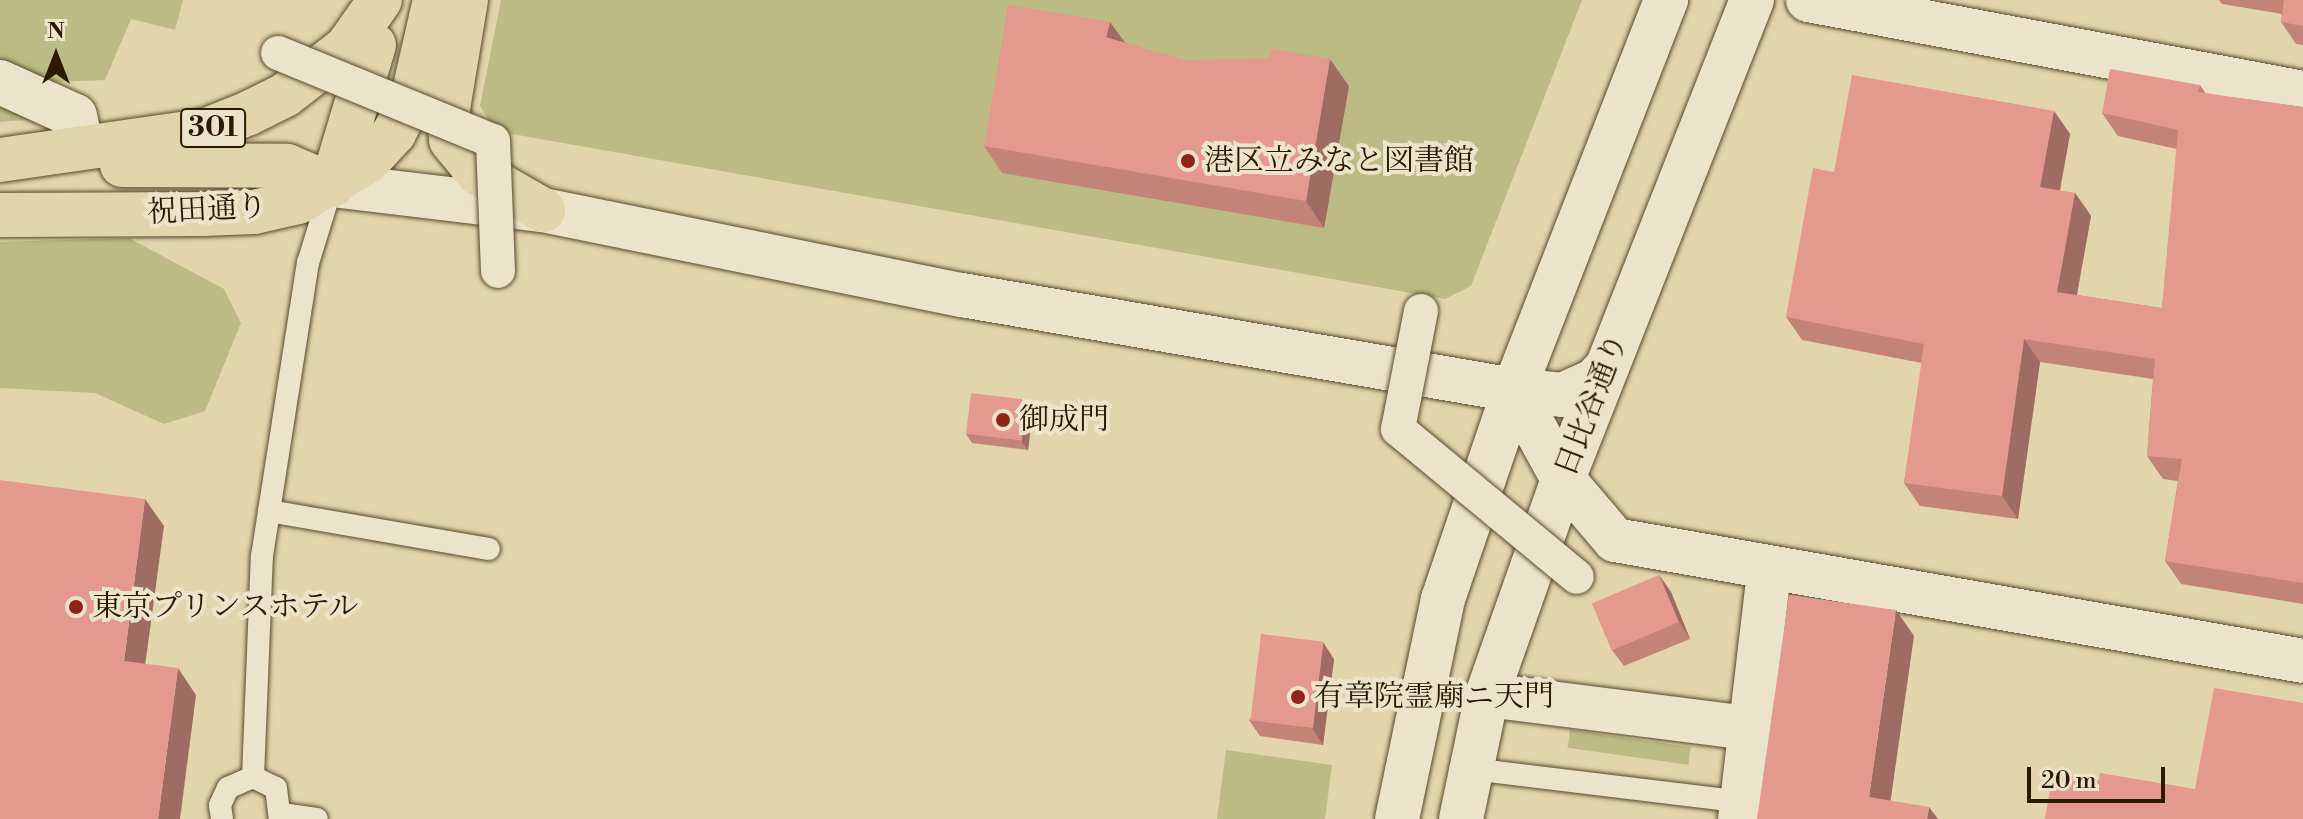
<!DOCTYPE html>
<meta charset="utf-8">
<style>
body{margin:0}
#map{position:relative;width:2303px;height:819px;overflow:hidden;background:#e2d5ab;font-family:"Libre Bodoni","Noto Serif JP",serif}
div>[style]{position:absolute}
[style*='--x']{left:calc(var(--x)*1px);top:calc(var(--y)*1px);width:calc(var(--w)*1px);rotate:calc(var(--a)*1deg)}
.green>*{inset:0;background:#bbbb83;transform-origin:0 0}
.roads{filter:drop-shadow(0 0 2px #5a492b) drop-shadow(0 0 2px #5a492b)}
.service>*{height:22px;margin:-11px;padding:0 11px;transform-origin:11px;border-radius:11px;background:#ece4c8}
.minor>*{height:44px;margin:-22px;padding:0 22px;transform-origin:22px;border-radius:22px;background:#ece4c8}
.tertiary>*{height:44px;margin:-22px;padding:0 22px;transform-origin:22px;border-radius:22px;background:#ece4c8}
.secondary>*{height:44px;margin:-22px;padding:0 22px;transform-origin:22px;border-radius:22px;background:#ece4c8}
.primary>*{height:44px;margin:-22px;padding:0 22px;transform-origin:22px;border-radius:22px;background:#e2d5ab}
.bridges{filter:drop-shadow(0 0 2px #5a492b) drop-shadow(0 0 2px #5a492b)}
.pedestrian-bridge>*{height:34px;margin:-17px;padding:0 17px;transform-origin:17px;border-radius:17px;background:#ece4c8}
.wall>*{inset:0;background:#c38478}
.shaded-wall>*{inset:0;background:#9f6c62}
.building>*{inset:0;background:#e39a8c;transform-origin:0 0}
.dots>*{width:22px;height:22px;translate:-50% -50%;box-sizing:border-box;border:4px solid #ece4c8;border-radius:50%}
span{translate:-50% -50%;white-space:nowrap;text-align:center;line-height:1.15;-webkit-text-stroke:8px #ece4c8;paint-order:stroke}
.shield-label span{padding:2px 6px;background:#ece4c8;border:2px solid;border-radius:6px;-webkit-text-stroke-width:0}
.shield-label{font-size:28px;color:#2c1a00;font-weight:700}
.poi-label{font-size:30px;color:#2c1a00}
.left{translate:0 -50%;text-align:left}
.street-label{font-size:30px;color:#2c1a00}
.north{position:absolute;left:16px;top:16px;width:80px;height:80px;-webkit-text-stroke:6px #ece4c8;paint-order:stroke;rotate:0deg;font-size:22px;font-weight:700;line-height:32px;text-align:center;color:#2c1a00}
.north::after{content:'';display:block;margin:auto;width:28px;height:36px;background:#2c1a00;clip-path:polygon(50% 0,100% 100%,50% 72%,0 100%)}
.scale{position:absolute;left:2027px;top:767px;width:138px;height:36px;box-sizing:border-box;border:4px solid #2c1a00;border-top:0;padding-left:10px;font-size:24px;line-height:28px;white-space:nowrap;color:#2c1a00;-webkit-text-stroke:6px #ece4c8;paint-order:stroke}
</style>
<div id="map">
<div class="green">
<div style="clip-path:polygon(0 0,183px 0,175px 30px,131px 19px,105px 80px,8px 84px,75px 116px,0 122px)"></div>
<div style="clip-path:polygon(501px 0,1582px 0,1471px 286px,1445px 299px,495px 131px,480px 106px)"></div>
<div style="clip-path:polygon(129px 238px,224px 289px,241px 323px,205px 411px,164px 424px,95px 393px,0 388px,0 242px)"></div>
<div style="left:1570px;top:730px;width:122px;height:18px;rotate:8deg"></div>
<div style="clip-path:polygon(1226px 750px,1332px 765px,1325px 819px,1217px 819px)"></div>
</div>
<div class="roads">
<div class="service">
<div style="--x:269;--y:511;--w:223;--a:9.8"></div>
<div style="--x:1471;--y:769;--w:273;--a:6.9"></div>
<div style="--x:253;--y:777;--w:221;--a:-87.7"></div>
<div style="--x:262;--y:556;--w:297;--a:-81.1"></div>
<div style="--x:308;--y:263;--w:82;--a:-72.9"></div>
<div style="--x:282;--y:814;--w:35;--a:8"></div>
<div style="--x:222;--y:819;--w:14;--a:-98"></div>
<div style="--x:220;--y:805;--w:19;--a:-65"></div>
<div style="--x:228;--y:788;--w:27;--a:-24"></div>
<div style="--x:253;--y:777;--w:25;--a:26"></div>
<div style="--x:276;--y:788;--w:31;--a:83"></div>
</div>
<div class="minor">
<div style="--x:1808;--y:0;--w:504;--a:10.64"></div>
<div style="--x:0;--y:82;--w:82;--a:24.4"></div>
<div style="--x:75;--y:116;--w:30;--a:78"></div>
<div style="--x:1563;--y:479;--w:80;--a:49.6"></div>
<div style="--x:1615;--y:540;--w:699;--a:9.97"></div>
<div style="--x:1487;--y:695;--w:265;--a:7.2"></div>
</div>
<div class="tertiary">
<div style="--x:332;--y:185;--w:212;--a:6.8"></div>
<div style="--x:543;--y:210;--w:428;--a:11.5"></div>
<div style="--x:962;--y:295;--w:560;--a:9.77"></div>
<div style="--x:1740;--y:819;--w:250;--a:-83.3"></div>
</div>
<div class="secondary">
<div style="--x:1514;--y:390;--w:102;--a:61.2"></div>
<div style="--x:1514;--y:390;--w:48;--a:5.9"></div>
<div style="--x:1562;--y:395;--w:35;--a:-24"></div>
<div style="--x:1594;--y:381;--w:16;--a:-47"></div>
<div style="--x:1397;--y:819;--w:225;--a:-78.2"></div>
<div style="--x:1443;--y:599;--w:221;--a:-71.2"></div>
<div style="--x:1514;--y:390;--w:419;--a:-68.7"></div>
<div style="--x:1461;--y:819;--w:127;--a:-78.2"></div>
<div style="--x:1487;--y:695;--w:229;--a:-70.6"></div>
<div style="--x:1563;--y:479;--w:515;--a:-68.47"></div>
</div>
<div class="primary">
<div style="--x:466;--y:0;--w:110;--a:99.4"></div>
<div style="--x:448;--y:109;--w:31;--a:84"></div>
<div style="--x:451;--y:140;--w:43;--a:50.7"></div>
<div style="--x:478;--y:173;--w:75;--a:29.6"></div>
<div style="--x:0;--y:160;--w:209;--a:-8.2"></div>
<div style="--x:207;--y:130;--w:45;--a:-22"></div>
<div style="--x:249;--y:113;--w:40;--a:-26.6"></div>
<div style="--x:285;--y:95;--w:78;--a:-37.7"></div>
<div style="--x:347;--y:47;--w:57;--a:-54.9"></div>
<div style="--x:122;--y:165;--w:165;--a:0.3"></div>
<div style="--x:287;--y:166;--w:49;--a:22.9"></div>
<div style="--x:332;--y:185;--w:146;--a:-73.3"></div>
<div style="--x:0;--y:215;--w:203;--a:-0.3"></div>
<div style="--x:203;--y:214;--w:51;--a:-2.2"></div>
<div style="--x:254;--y:212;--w:45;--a:-12.8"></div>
<div style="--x:298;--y:202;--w:81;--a:-30.4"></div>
<div style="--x:368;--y:161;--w:38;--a:-47"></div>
<div style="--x:394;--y:133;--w:42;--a:-62.8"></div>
<div style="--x:413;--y:96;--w:98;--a:-77.1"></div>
</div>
</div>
<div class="bridges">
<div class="pedestrian-bridge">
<div style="--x:278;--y:53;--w:232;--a:22.3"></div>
<div style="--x:493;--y:141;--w:130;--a:87.8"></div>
<div style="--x:1421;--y:311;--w:120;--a:101"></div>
<div style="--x:1398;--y:429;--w:232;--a:39.6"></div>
</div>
</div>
<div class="wall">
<div style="clip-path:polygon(2219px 0,2303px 0,2303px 45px,2296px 44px,2281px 22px,2282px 14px,2222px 4px)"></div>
<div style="clip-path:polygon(1125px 43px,1183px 60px,1349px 86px,1324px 228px,1002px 173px,984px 146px)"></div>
<div style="clip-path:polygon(2200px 85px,2206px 94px,2303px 107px,2303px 604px,2181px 584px,2165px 561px,2178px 481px,2163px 479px,2147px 456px,2153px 379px,2040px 362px,2018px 519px,1920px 506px,1904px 483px,1922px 363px,1802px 340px,1786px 317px,1834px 172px,2054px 111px,2070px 134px,2060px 191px,2075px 193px,2091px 216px,2077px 295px,2162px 308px,2177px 149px,2118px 136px,2102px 113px)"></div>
<div style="clip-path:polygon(1033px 409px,1028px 450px,972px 443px,966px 434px)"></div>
<div style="clip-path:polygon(1659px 575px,1671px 592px,1690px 639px,1624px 666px,1612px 650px)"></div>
<div style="clip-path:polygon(1334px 659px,1323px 745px,1260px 736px,1249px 720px)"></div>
</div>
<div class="shaded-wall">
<div style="clip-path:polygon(1110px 22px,1129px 48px,1106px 37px)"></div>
<div style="clip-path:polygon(1330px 59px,1349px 86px,1324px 228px,1306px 201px)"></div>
<div style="clip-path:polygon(2054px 111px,2070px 134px,2056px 210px,2040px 187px)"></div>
<div style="clip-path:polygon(2075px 193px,2091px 216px,2073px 315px,2057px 292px)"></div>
<div style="clip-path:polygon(2024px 339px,2040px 362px,2018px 519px,2002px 496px)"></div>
<div style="clip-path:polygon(1027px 400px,1033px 409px,1028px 450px,1022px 442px)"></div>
<div style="clip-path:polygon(145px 499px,164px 526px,142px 688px,124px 661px)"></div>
<div style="clip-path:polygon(1659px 575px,1671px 592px,1690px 639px,1679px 622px)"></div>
<div style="clip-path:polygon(1896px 610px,1914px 636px,1888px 819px,1869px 797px)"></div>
<div style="clip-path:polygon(1323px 642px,1334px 659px,1323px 745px,1312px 728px)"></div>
<div style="clip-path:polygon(178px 668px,196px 695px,180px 819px,158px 819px)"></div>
<div style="clip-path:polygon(1929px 807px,1938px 819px,1927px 819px)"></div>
</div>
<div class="building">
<div style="clip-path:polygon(2284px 0,2303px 0,2303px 26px,2281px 22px)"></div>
<div style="clip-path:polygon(1008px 5px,1110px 22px,1106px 37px,1183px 60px,1269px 58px,1271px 49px,1330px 59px,1306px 201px,984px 146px)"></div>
<div style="clip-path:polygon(2110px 69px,2200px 85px,2198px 92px,2303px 107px,2303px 583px,2165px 561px,2182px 459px,2147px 456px,2155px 359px,2024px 339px,2002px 496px,1904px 483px,1924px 344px,1786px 317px,1813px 168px,1834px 172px,1852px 75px,2054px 111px,2040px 187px,2075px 193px,2057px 292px,2162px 308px,2178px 130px,2102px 113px)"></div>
<div style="left:971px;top:393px;width:56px;height:41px;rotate:7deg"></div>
<div style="clip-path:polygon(0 480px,145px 499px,124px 661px,178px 668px,158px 819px,0 819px)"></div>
<div style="left:1659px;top:575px;width:51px;height:73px;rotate:67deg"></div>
<div style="clip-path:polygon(1789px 595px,1896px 610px,1869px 797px,1929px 807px,1927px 819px,1757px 819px)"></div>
<div style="left:1261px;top:634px;width:63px;height:87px;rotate:7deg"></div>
<div style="clip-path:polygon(2214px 688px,2303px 703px,2303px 819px,2045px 819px,2053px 772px,2099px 780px,2100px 773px,2195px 789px)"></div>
</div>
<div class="dots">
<div style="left:1188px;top:161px;background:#8f2418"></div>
<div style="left:1003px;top:420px;background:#8f2418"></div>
<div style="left:76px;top:607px;background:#8f2418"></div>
<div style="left:1298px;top:697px;background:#8f2418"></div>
</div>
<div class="shield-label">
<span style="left:213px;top:128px">301</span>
</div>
<div class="poi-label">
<span class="left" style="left:1204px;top:161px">港区立みなと図書館</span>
<span class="left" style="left:1019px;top:420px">御成門</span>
<span class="left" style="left:92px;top:607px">東京プリンスホテル</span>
<span class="left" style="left:1314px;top:697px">有章院霊廟ニ天門</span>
</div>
<div class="street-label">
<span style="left:207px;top:210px;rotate:-3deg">祝田通り</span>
<span style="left:1592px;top:405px;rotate:-69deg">日比谷通り</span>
</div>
<div class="north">N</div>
<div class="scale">20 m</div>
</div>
